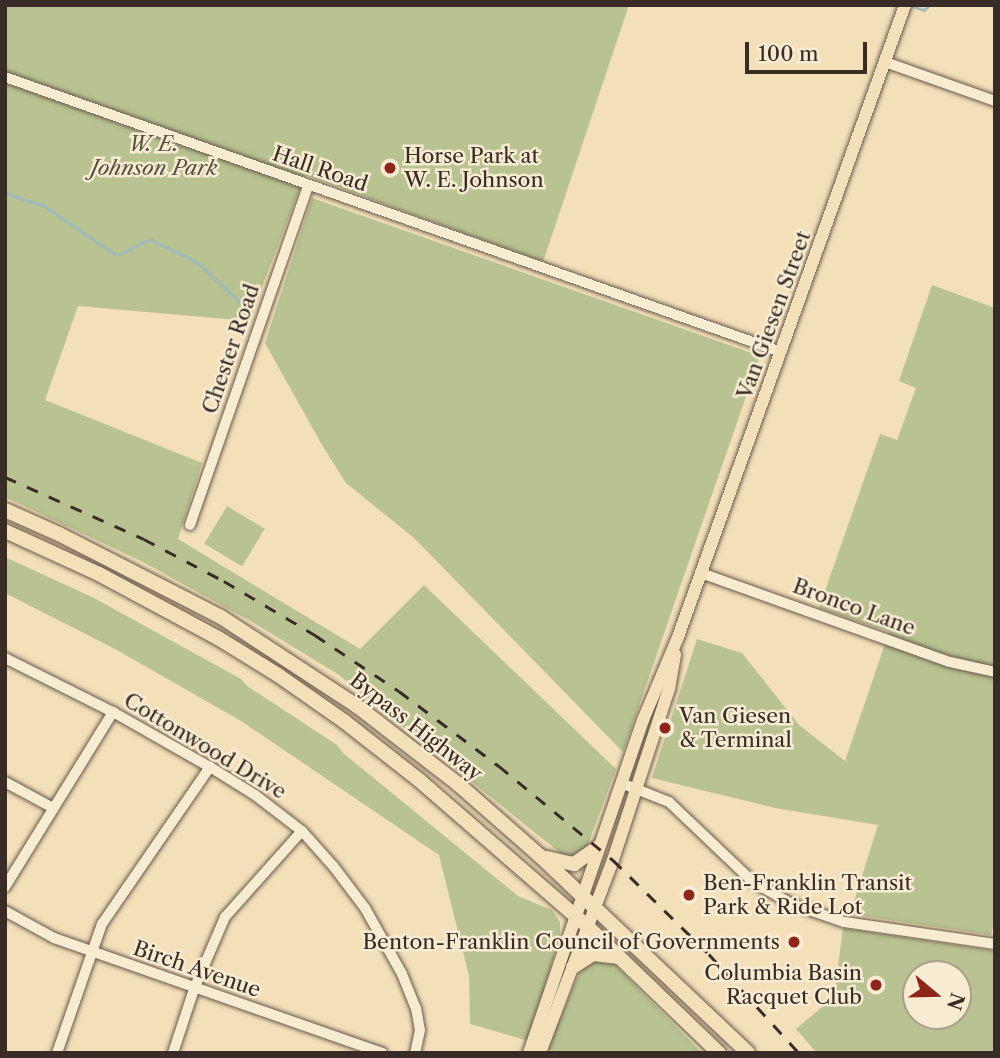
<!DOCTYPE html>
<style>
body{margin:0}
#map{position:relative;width:1000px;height:1058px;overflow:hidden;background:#f3e0b9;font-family:"Libre Caslon Text",serif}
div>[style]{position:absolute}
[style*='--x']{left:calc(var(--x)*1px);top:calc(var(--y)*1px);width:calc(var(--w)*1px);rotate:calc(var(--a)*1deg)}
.green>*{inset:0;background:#b9c391;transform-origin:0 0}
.stream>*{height:2.5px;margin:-1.25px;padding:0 1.25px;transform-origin:1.25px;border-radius:1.25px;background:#a1baba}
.roads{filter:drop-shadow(0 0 2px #68594b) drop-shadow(0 0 2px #68594b)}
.minor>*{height:10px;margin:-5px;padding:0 5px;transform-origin:5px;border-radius:5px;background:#f7ebd2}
.major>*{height:12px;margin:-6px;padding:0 6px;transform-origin:6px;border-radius:6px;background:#f3e0b9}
.highway>*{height:14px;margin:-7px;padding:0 7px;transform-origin:7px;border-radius:7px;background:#f3e0b9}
.rail>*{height:2.5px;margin-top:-1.25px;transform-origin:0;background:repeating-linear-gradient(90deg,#392c26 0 12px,transparent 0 24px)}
.dots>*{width:19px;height:19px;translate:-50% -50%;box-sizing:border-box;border:4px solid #f7ebd2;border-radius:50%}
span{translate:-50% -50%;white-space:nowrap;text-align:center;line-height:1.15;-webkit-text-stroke:5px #f7ebd2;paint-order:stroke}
.park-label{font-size:21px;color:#595241;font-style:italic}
.poi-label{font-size:21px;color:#392c26}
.left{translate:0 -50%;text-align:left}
.right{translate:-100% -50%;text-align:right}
.street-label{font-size:21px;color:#392c26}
.frame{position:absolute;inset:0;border:7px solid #392c26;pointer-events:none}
.north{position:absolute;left:902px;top:960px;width:70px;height:70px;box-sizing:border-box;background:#f7ebd2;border:2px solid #ab9f8d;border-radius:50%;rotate:109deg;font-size:19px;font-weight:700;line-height:28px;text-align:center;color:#392c26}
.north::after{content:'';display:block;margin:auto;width:24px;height:32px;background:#8f2418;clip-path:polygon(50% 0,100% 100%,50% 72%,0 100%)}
.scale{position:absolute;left:745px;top:42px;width:122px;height:32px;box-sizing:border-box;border:4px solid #392c26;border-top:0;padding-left:9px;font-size:21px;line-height:24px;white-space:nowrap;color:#392c26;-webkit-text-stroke:5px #f7ebd2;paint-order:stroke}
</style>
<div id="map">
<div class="green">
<div style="clip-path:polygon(5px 5px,629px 5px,543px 262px,305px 175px,249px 321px,78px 306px,45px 400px,202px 463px,178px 539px,360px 649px,424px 585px,616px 769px,587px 847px,580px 855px,564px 856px,339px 675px,254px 623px,143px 562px,5px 497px)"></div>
<div style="clip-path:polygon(312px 198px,760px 356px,623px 752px,414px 538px,346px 483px,322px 445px,265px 343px)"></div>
<div style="clip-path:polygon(932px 285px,995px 308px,995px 919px,991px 935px,850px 914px,878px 825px,775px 808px,652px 778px,697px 639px,742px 653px,799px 725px,845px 761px,889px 632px,819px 608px,880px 434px,897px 440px,916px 388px,899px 381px)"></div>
<div style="left:227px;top:506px;width:44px;height:44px;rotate:31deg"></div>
<div style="clip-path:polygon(5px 557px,94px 598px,241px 679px,247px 686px,337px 745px,343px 753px,518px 896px,552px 910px,560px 922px,560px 935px,529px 1041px,470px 1024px,469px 976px,439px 855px,241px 721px,115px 649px,5px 593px)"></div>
<div style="clip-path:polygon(evenodd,843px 928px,995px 951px,995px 1053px,817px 1053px,796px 1029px,834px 997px,843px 928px,916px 974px,958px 974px,958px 1016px,916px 1016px,916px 974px)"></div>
<div style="clip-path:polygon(595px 960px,612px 962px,702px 1053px,558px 1053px,547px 1049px,582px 967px)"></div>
</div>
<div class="stream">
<div style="--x:909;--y:5;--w:16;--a:18"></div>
<div style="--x:924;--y:10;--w:7;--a:-45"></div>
<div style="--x:5;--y:193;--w:40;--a:18"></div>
<div style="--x:43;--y:205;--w:87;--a:34.2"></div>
<div style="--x:115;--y:254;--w:6;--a:0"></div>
<div style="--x:121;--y:254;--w:25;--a:-29"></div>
<div style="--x:143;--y:242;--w:9;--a:-13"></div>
<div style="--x:152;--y:240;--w:7;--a:27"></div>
<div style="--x:158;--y:243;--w:43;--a:26"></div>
<div style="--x:197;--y:262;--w:59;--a:42.9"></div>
</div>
<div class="roads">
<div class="minor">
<div style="--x:885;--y:62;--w:117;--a:19.5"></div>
<div style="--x:5;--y:77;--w:823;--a:19.51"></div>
<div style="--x:190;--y:525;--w:359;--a:-70.8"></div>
<div style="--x:701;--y:573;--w:264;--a:19.7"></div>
<div style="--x:950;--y:662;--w:46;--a:12.5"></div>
<div style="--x:5;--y:658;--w:121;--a:26.6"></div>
<div style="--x:113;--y:712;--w:112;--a:29.6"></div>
<div style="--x:210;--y:767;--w:53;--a:31.9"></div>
<div style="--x:255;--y:795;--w:59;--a:37.5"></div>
<div style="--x:302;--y:831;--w:48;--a:48.4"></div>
<div style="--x:334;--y:867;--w:51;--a:52.9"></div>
<div style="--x:365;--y:908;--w:76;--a:60.7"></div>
<div style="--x:402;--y:974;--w:37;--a:68"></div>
<div style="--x:416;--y:1008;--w:22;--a:80"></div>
<div style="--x:420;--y:1030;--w:24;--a:102"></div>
<div style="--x:5;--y:782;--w:55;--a:28.4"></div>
<div style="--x:621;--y:783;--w:52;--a:21.6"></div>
<div style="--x:669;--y:802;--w:116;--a:43.6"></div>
<div style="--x:753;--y:882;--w:45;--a:29.4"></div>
<div style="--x:792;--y:904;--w:55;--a:19.1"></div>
<div style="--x:844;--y:922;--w:153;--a:8.3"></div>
<div style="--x:5;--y:887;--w:206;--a:-58.3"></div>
<div style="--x:5;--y:911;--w:56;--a:28.9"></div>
<div style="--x:54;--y:938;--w:348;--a:19.3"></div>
<div style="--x:57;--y:1053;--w:137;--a:-70.8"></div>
<div style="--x:102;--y:924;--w:191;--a:-55.5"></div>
<div style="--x:173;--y:1053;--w:67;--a:-71.8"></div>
<div style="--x:194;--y:989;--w:78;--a:-66.7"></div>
<div style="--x:225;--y:917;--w:115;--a:-48.2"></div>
</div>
<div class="major">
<div style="--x:529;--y:1053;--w:352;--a:-71.1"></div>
<div style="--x:643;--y:720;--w:90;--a:-67.1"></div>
<div style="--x:678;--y:637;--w:672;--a:-70.24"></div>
<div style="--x:540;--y:1053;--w:206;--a:-69.3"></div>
<div style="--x:613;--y:860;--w:180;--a:-71.9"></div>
<div style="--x:669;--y:689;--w:35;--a:-80"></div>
</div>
<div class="highway">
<div style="--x:5;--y:510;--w:59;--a:24"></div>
<div style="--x:59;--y:534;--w:182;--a:27.1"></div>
<div style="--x:221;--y:617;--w:163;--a:33.2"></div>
<div style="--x:357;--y:706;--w:128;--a:37.7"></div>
<div style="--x:458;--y:784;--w:109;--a:41.3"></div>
<div style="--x:540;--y:856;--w:286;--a:43.4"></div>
<div style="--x:5;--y:531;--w:103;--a:24.6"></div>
<div style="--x:99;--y:574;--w:135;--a:28.3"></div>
<div style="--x:218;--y:638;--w:70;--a:31.7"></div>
<div style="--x:278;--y:675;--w:82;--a:35"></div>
<div style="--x:345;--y:722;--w:94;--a:38.1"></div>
<div style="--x:419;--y:780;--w:224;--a:41"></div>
<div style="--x:588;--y:927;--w:182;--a:43.9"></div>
<div style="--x:547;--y:858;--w:28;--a:13"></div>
<div style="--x:574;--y:864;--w:29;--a:-35"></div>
<div style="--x:573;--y:967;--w:24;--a:-33"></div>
<div style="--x:593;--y:954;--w:26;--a:7"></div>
</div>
</div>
<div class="rail">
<div style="--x:5;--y:477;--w:152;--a:24"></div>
<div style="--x:144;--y:539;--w:90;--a:27.7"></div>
<div style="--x:224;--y:581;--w:106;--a:30.7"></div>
<div style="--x:315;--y:635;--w:101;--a:33.7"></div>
<div style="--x:399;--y:691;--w:125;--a:36.9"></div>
<div style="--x:499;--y:766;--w:148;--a:39.5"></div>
<div style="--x:613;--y:860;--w:134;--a:44.4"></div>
<div style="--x:709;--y:954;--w:134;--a:47.7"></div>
</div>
<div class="dots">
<div style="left:390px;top:168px;background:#8f2418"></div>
<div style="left:665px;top:728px;background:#8f2418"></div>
<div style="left:689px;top:895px;background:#8f2418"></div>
<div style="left:794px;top:942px;background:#8f2418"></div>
<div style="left:876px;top:985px;background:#8f2418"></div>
</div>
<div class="park-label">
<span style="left:154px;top:156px">W. E.<br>Johnson Park</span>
</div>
<div class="poi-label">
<span class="left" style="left:404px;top:168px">Horse Park at<br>W. E. Johnson</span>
<span class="left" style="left:679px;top:728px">Van Giesen<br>&amp; Terminal</span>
<span class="left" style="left:703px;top:895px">Ben-Franklin Transit<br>Park &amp; Ride Lot</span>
<span class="right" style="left:780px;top:942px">Benton-Franklin Council of Governments</span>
<span class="right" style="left:862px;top:985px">Columbia Basin<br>Racquet Club</span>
</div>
<div class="street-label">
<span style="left:320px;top:169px;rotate:19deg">Hall Road</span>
<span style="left:774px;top:315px;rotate:-70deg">Van Giesen Street</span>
<span style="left:231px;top:349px;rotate:-71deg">Chester Road</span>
<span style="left:854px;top:607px;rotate:20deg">Bronco Lane</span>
<span style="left:416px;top:727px;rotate:38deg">Bypass Highway</span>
<span style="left:205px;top:746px;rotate:31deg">Cottonwood Drive</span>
<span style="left:197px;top:969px;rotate:19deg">Birch Avenue</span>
</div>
<div class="frame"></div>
<div class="north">N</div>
<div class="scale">100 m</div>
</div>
